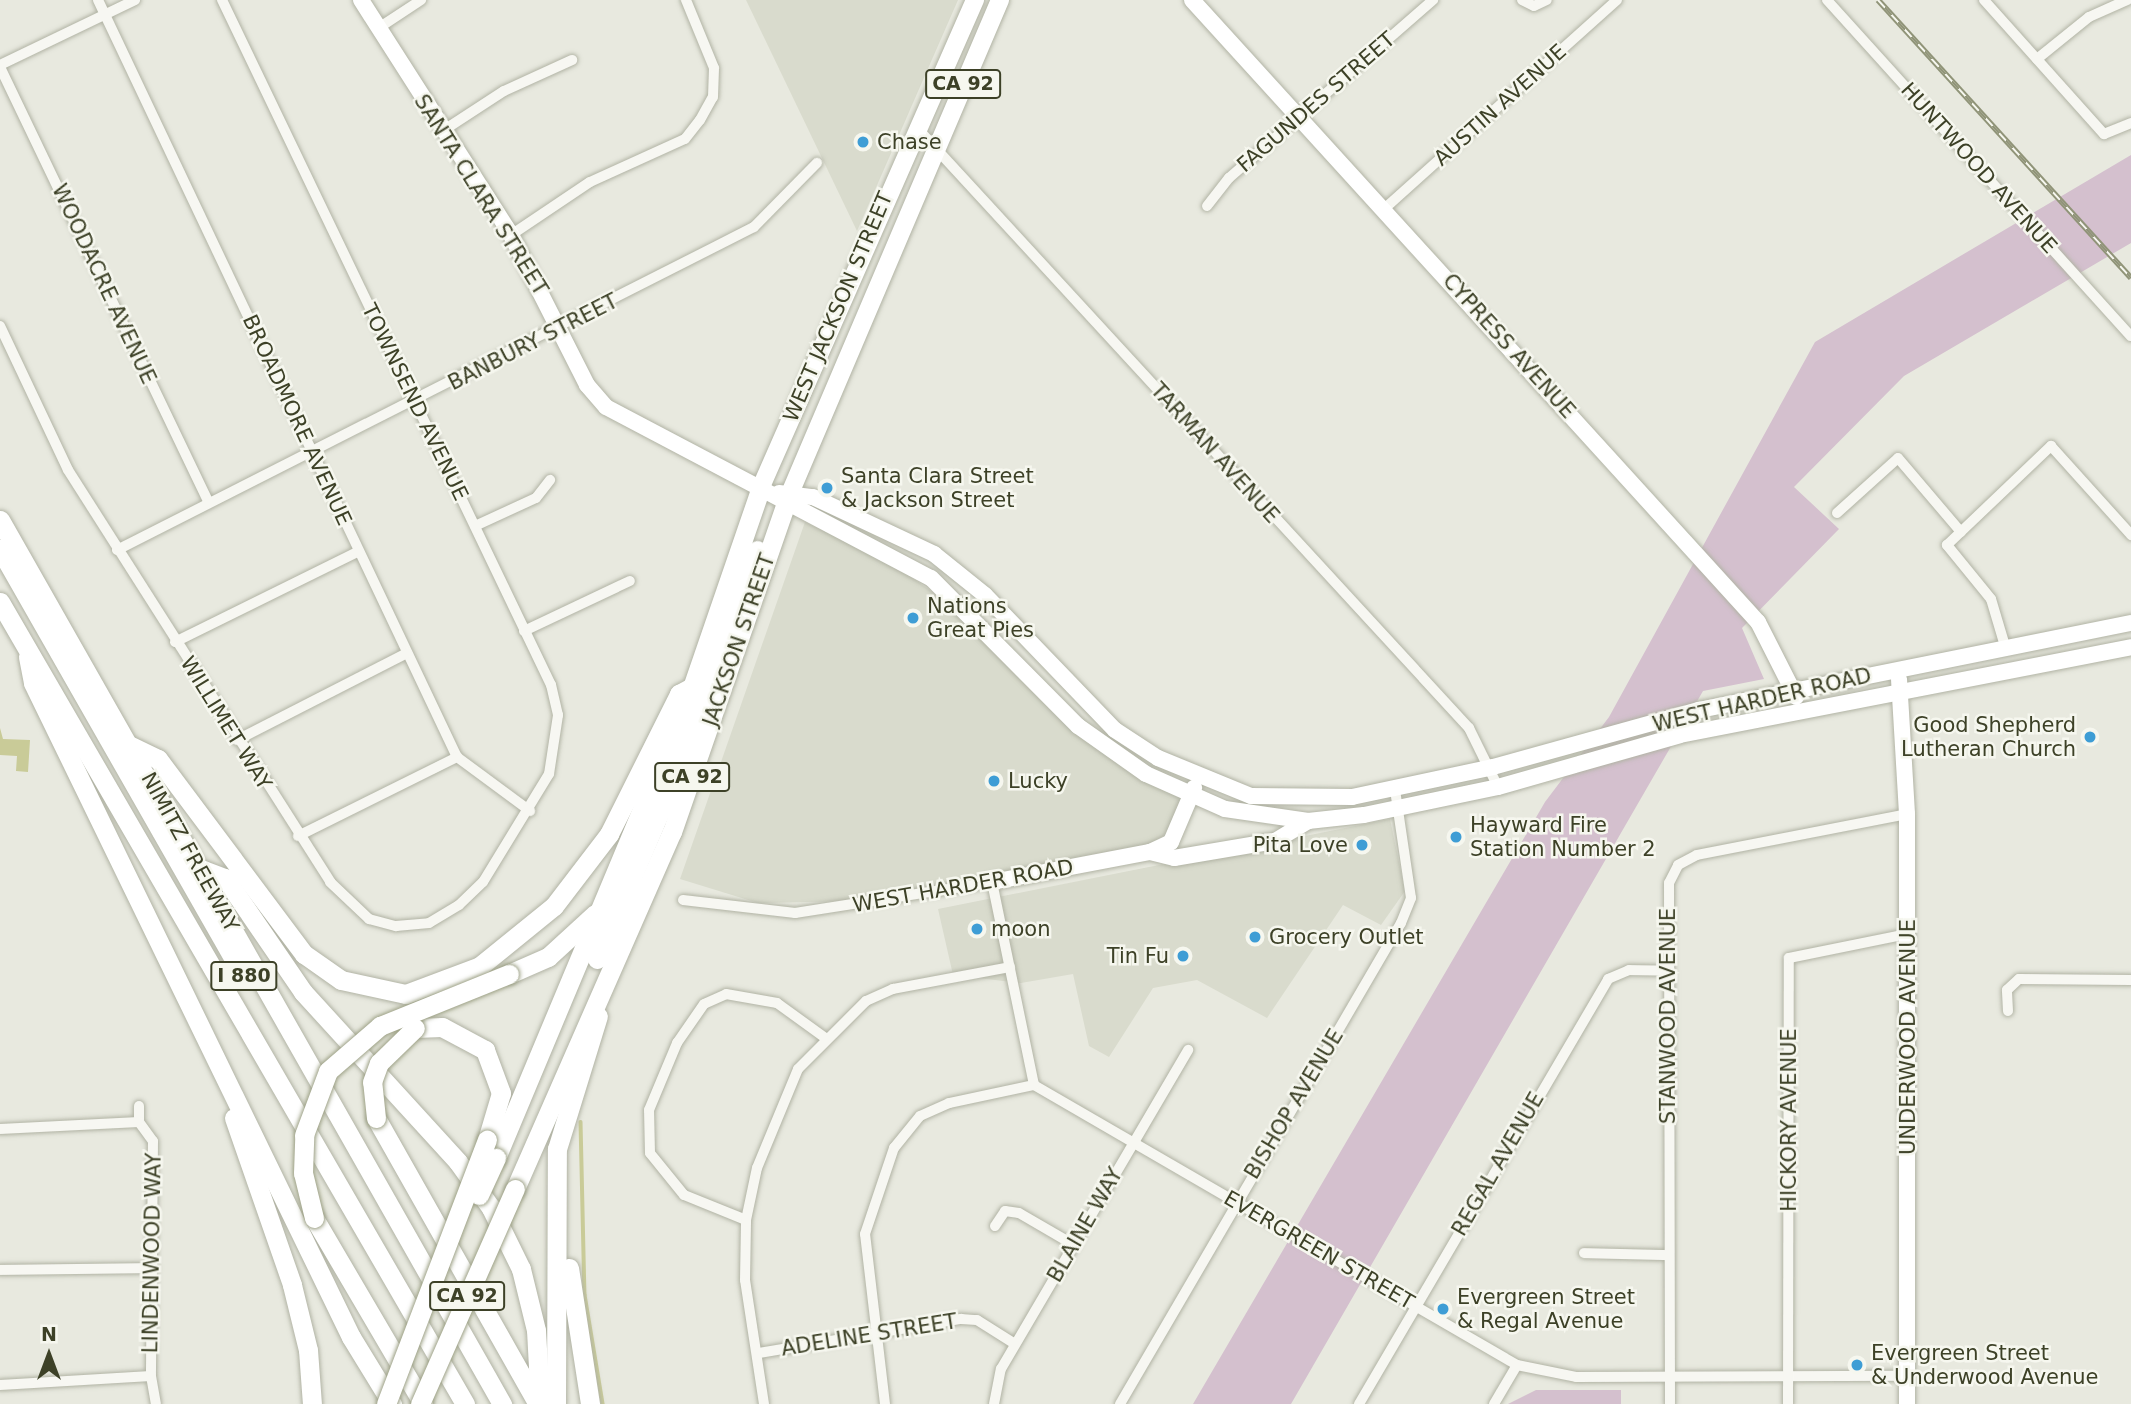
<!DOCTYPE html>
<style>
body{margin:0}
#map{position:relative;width:2131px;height:1404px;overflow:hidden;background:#e8e9df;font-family:"DejaVu Sans",sans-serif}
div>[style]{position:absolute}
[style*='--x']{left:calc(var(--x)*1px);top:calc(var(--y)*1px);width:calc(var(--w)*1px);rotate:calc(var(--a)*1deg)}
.built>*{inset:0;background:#d9dbcd}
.green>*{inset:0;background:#d4c0ce}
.water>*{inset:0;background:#c9cb98}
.stream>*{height:3.5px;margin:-1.75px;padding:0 1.75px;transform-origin:1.75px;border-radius:1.75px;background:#c9cb98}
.roads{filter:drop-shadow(0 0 2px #b1b3a4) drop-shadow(0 0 2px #b1b3a4)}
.street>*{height:10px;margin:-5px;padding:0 5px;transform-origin:5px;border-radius:5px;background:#f7f7f2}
.secondary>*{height:16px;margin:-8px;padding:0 8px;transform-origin:8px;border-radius:8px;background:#fff}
.primary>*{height:18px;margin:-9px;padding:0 9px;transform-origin:9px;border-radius:9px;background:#fff}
.highway>*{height:19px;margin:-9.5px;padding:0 9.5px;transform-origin:9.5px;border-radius:9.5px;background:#fff}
.rail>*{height:6px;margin-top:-3px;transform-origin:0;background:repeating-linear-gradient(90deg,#f6f7ef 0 10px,#909478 0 20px);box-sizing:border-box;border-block:2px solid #909478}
.bridges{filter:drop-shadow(0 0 2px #9da186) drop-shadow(0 0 2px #9da186)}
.highway-bridge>*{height:19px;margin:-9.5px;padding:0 9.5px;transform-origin:9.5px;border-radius:9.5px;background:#fff}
.dots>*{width:19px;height:19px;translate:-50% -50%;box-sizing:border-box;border:4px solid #f6f7ef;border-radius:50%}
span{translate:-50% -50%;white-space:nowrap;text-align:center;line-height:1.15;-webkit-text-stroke:5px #f6f7ef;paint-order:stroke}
.shield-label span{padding:2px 5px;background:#f6f7ef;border:2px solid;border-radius:5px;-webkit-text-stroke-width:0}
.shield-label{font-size:19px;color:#3d4127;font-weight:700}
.street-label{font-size:21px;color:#3d4127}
.poi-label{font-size:21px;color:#3d4127}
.left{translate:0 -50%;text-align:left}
.right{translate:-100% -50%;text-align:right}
.north{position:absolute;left:14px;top:1320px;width:70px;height:70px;-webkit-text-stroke:5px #f6f7ef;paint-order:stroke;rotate:0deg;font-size:19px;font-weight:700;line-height:28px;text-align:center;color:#3d4127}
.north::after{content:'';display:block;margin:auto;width:24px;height:32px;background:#3d4127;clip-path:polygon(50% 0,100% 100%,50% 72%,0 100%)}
</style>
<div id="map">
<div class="built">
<div style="clip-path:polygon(746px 0,958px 0,857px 231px)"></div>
<div style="clip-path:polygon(805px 522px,892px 564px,960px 611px,1063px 721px,1123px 768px,1183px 798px,1168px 832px,1149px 847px,852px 901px,758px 903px,680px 879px)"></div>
<div style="clip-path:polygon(1390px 819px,1405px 891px,1381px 925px,1343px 905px,1267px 1018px,1197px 980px,1153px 988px,1109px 1057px,1089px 1046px,1073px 974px,1021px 983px,953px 975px,938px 909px)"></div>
</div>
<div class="green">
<div style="clip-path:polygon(2131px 155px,2131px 243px,1904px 376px,1794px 487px,1839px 529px,1742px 628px,1764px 679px,1703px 691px,1291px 1404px,1193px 1404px,1545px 802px,1609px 717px,1815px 342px)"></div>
<div style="clip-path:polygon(1536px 1390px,1621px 1390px,1621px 1404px,1508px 1404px)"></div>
</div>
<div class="water">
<div style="clip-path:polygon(0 728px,3px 739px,30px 740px,28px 772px,16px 771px,17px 756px,0 755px)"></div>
</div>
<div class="stream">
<div style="--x:581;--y:1122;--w:173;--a:88.7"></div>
<div style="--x:585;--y:1295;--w:110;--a:80.6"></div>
</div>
<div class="roads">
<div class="street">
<div style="--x:98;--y:0;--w:838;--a:64.63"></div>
<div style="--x:457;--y:757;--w:91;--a:36.5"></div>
<div style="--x:1522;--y:0;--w:13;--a:27"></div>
<div style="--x:1534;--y:6;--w:14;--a:-25"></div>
<div style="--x:1827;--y:0;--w:453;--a:47.9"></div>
<div style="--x:1984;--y:0;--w:180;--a:48.2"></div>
<div style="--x:2104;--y:134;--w:29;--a:-22"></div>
<div style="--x:377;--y:29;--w:53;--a:-33.4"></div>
<div style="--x:2037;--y:59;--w:67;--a:-38.9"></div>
<div style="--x:2089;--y:17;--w:42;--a:-24.1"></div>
<div style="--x:0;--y:65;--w:150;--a:-25.7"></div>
<div style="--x:0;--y:67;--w:482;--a:64.4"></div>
<div style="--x:918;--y:129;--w:814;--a:47.39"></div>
<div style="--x:1469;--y:728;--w:66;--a:63.8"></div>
<div style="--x:441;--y:132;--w:75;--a:-33.1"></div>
<div style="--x:504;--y:91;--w:75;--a:-24.5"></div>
<div style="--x:1207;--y:206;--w:36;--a:-52"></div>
<div style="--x:1229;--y:178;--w:271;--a:-41.1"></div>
<div style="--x:1384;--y:209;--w:313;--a:-41.9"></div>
<div style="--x:511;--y:235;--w:95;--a:-33.9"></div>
<div style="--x:590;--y:182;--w:104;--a:-24.4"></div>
<div style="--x:685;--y:139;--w:24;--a:-52"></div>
<div style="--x:700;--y:120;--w:26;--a:-61"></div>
<div style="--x:713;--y:97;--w:29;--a:-88"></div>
<div style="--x:714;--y:68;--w:74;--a:-112.4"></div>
<div style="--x:0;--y:326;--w:159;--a:64.7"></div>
<div style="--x:68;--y:470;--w:488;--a:57.5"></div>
<div style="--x:330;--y:882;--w:54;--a:43.5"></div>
<div style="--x:369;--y:919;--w:28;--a:15"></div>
<div style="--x:396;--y:926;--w:33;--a:-5"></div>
<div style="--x:429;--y:923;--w:35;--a:-31"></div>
<div style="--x:459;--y:905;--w:33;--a:-44"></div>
<div style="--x:483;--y:882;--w:127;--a:-58.6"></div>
<div style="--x:549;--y:774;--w:60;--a:-81.3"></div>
<div style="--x:558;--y:715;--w:31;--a:-103"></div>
<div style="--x:551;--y:685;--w:760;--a:-115.65"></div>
<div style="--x:1837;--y:513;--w:82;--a:-42"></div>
<div style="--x:1898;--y:458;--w:97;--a:49.6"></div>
<div style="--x:475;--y:526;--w:67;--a:-24.7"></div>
<div style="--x:536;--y:498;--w:23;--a:-52"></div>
<div style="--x:117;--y:550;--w:714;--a:-26.89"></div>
<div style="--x:754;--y:227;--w:90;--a:-45.5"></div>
<div style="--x:524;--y:631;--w:117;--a:-25.3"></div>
<div style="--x:175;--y:642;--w:205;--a:-26.3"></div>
<div style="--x:2005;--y:646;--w:49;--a:-106.6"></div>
<div style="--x:1991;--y:599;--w:70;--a:-129.2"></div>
<div style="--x:1947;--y:545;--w:144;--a:-43.6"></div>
<div style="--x:2051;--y:446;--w:120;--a:48"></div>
<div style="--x:237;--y:740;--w:191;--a:-27.1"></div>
<div style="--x:298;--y:836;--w:178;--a:-26.4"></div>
<div style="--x:683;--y:900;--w:113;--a:6.6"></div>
<div style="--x:795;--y:913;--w:199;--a:-8.9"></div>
<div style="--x:992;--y:882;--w:207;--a:78.3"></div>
<div style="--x:1034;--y:1085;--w:558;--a:30.1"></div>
<div style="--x:1517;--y:1365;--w:60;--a:11.5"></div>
<div style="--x:1576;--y:1377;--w:331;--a:-0.2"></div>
<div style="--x:2008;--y:1011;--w:21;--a:-93"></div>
<div style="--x:2007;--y:990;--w:16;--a:-43"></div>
<div style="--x:2019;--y:979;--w:112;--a:0.5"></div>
<div style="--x:139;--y:1106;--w:16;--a:90"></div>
<div style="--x:139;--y:1122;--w:24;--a:54"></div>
<div style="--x:153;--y:1141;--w:235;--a:90.5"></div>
<div style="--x:151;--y:1376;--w:28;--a:80"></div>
<div style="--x:0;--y:1129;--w:139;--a:-2.9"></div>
<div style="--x:746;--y:1220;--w:67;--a:-158"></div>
<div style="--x:684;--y:1195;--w:54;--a:-129"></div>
<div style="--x:650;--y:1153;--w:43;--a:-91.3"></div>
<div style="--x:649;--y:1110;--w:73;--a:-67.3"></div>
<div style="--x:677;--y:1043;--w:47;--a:-55.3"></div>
<div style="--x:704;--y:1004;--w:24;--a:-24"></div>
<div style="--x:726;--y:994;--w:52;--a:10"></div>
<div style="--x:777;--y:1003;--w:58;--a:35.9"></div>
<div style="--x:995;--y:1226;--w:18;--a:-56"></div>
<div style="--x:1005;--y:1211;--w:14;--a:8"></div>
<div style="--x:1019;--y:1213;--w:64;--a:30.2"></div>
<div style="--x:1584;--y:1253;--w:84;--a:1.4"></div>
<div style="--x:0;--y:1270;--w:153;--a:-0.7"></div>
<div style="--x:759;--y:1353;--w:205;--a:-9.6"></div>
<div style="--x:961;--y:1319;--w:16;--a:4"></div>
<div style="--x:977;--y:1320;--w:45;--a:32.3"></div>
<div style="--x:0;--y:1385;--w:151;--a:-3.4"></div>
<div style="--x:764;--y:1404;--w:125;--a:-98.7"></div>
<div style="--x:745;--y:1280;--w:60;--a:-89"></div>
<div style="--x:746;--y:1220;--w:53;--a:-78.1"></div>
<div style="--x:757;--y:1168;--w:107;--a:-67.5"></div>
<div style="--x:798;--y:1069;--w:96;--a:-45"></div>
<div style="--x:866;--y:1001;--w:30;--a:-24"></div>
<div style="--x:893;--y:989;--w:119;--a:-10.6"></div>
<div style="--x:885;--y:1404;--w:171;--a:-96.7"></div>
<div style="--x:865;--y:1234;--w:91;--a:-71.4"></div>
<div style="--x:894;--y:1148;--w:41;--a:-50.9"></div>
<div style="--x:920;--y:1116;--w:32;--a:-24"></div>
<div style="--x:949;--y:1103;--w:87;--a:-12"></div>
<div style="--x:994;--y:1404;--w:36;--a:-79"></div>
<div style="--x:1001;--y:1369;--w:370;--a:-59.6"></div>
<div style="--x:1120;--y:1404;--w:557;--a:-59.71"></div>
<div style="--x:1401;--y:923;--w:27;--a:-68"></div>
<div style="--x:1411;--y:898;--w:110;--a:-98.4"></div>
<div style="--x:1359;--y:1404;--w:493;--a:-59.6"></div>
<div style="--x:1608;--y:979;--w:23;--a:-23"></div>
<div style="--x:1629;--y:970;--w:39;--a:1"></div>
<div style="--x:1494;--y:1404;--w:45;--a:-59.5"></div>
<div style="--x:1670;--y:1404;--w:521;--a:-90.11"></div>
<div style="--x:1669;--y:883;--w:20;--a:-63"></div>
<div style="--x:1678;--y:865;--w:21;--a:-28"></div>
<div style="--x:1697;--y:855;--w:214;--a:-11"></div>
<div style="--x:1788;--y:1404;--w:446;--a:-89.9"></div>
<div style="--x:1789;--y:958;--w:120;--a:-11.5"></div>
</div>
<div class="secondary">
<div style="--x:361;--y:0;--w:279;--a:57.4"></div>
<div style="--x:511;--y:235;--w:168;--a:63.1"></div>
<div style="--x:587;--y:385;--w:29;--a:49"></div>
<div style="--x:606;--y:407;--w:367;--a:27.8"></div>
<div style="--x:931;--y:578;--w:209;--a:45.2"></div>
<div style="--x:1078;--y:726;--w:83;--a:35.2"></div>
<div style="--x:1146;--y:774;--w:86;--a:23.9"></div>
<div style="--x:1225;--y:809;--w:84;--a:8.2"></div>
<div style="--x:1308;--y:821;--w:56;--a:-6.1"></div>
<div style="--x:1364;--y:815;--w:137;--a:-11.8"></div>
<div style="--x:1498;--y:787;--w:189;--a:-15.9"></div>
<div style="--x:1680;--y:735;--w:460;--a:-11"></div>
<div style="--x:1192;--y:0;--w:841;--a:47.7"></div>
<div style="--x:1758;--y:622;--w:84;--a:63.1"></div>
<div style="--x:779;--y:493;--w:34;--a:7"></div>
<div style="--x:813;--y:497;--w:134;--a:25.2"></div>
<div style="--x:934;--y:554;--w:65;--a:38.8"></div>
<div style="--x:985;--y:595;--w:187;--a:46.1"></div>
<div style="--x:1115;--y:730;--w:51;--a:33.1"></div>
<div style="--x:1158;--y:758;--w:100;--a:22.2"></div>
<div style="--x:1251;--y:796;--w:101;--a:0.6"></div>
<div style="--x:1352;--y:797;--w:144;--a:-12"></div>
<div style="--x:1493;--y:767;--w:214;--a:-15.5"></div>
<div style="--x:1699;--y:710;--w:441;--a:-11.4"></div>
<div style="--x:1899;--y:679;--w:135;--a:86.6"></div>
<div style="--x:1907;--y:814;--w:590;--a:90"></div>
<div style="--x:1150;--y:852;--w:25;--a:14"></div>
<div style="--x:1174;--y:858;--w:102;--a:-9.6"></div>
<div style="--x:1275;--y:841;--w:39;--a:-31"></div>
<div style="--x:992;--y:882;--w:161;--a:-10.8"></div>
<div style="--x:1150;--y:852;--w:23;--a:-25"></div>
<div style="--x:1171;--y:842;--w:59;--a:-66.9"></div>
</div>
<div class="primary">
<div style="--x:761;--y:487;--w:532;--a:-66.28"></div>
<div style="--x:785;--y:505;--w:549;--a:-66.94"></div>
</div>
<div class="highway">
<div style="--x:0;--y:520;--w:1017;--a:60.41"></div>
<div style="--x:0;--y:549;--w:476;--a:60.3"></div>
<div style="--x:0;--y:602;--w:927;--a:59.89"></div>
<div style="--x:28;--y:657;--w:26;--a:79"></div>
<div style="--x:33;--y:683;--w:727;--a:64.07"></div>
<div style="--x:351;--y:1337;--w:79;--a:58.5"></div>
<div style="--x:131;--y:746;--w:30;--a:26"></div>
<div style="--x:158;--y:759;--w:244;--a:53.2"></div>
<div style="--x:304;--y:954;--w:45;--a:35.1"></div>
<div style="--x:341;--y:980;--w:66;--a:12.2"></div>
<div style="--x:406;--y:994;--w:79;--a:-20.7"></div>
<div style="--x:480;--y:966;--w:95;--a:-39"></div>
<div style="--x:554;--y:906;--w:91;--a:-52.6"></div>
<div style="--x:609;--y:834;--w:157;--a:-63.4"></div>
<div style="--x:679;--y:694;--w:13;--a:-29"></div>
<div style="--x:201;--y:869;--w:26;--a:21"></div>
<div style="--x:225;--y:878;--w:138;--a:55.6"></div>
<div style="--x:303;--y:992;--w:230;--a:47.6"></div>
<div style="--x:458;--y:1162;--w:57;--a:54.3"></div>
<div style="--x:491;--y:1208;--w:68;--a:63.8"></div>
<div style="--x:521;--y:1269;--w:63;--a:76.2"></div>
<div style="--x:536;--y:1330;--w:74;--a:86.9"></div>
<div style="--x:597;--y:959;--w:242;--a:-66.9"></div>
<div style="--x:692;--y:736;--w:197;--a:-70.7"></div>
<div style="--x:509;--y:974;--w:43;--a:-23.6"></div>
<div style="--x:548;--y:957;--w:64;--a:-42.5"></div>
<div style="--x:415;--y:1028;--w:27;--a:-2"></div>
<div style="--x:442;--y:1027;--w:49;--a:28.1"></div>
<div style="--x:485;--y:1050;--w:46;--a:69.6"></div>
<div style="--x:501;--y:1093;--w:49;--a:106.6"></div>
<div style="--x:234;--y:1118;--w:177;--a:70.8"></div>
<div style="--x:292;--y:1285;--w:67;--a:76.2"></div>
<div style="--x:308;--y:1350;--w:54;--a:85.8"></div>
<div style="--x:376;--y:1118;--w:329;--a:60.5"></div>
<div style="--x:496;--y:1158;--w:498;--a:-67.3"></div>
<div style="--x:688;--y:699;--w:224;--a:-71"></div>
<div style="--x:515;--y:1189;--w:390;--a:-66.3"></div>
<div style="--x:672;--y:832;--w:346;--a:-70.9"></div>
<div style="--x:314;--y:1218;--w:216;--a:59.6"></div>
<div style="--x:569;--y:1268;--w:138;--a:81.2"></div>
<div style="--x:556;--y:1404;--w:255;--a:-89.8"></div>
<div style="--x:557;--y:1149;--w:139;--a:-72.9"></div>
</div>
</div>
<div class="rail">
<div style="--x:1878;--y:0;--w:376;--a:47.7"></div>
</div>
<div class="bridges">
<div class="highway-bridge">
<div style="--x:376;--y:1118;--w:36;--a:-96"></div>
<div style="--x:372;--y:1082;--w:20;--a:-70"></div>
<div style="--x:379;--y:1063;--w:50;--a:-44.2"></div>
<div style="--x:479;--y:1195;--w:41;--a:-65.3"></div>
<div style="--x:314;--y:1218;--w:46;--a:-103.7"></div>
<div style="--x:303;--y:1173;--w:38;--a:-88"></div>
<div style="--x:304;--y:1135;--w:68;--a:-69.4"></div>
<div style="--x:328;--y:1071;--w:69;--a:-40.9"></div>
<div style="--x:380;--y:1026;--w:139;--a:-22"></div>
<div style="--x:386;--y:1404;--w:283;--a:-69.1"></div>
<div style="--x:420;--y:1404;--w:235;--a:-66.2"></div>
</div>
</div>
<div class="dots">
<div style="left:863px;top:142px;background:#3e9dd5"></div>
<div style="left:827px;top:488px;background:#3e9dd5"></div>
<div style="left:913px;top:618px;background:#3e9dd5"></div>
<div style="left:2090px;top:737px;background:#3e9dd5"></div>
<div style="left:994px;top:781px;background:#3e9dd5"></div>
<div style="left:1456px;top:837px;background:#3e9dd5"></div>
<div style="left:1362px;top:845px;background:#3e9dd5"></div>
<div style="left:977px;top:929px;background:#3e9dd5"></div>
<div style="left:1255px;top:937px;background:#3e9dd5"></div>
<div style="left:1183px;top:956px;background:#3e9dd5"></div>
<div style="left:1443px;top:1309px;background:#3e9dd5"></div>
<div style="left:1857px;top:1365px;background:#3e9dd5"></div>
</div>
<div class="shield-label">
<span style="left:963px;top:84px">CA 92</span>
<span style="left:692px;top:777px">CA 92</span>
<span style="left:244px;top:976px">I 880</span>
<span style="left:467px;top:1296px">CA 92</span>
</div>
<div class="street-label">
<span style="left:1316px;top:102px;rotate:-41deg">FAGUNDES STREET</span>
<span style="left:1500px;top:105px;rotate:-42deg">AUSTIN AVENUE</span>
<span style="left:1979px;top:168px;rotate:48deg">HUNTWOOD AVENUE</span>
<span style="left:481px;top:195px;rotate:58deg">SANTA CLARA STREET</span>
<span style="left:104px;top:284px;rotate:65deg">WOODACRE AVENUE</span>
<span style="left:838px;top:307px;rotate:-67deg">WEST JACKSON STREET</span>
<span style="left:533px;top:342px;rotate:-27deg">BANBURY STREET</span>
<span style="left:1509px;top:346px;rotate:48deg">CYPRESS AVENUE</span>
<span style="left:415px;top:402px;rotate:64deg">TOWNSEND AVENUE</span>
<span style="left:297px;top:420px;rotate:65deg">BROADMORE AVENUE</span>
<span style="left:1215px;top:453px;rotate:48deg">TARMAN AVENUE</span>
<span style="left:739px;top:640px;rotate:-71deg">JACKSON STREET</span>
<span style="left:1762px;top:700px;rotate:-13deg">WEST HARDER ROAD</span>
<span style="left:226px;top:723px;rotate:58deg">WILLIMET WAY</span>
<span style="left:190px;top:852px;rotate:61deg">NIMITZ FREEWAY</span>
<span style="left:963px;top:886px;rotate:-10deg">WEST HARDER ROAD</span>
<span style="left:1668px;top:1016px;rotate:-90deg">STANWOOD AVENUE</span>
<span style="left:1908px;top:1037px;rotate:-90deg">UNDERWOOD AVENUE</span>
<span style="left:1294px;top:1104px;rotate:-59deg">BISHOP AVENUE</span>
<span style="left:1789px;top:1120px;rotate:-90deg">HICKORY AVENUE</span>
<span style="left:1498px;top:1164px;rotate:-60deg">REGAL AVENUE</span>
<span style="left:1085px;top:1225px;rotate:-60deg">BLAINE WAY</span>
<span style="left:1319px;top:1250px;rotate:30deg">EVERGREEN STREET</span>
<span style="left:152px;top:1253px;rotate:-89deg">LINDENWOOD WAY</span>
<span style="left:869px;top:1335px;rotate:-9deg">ADELINE STREET</span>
</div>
<div class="poi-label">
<span class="left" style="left:877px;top:142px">Chase</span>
<span class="left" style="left:841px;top:488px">Santa Clara Street<br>&amp; Jackson Street</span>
<span class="left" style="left:927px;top:618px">Nations<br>Great Pies</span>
<span class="right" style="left:2076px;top:737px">Good Shepherd<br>Lutheran Church</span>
<span class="left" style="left:1008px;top:781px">Lucky</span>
<span class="left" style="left:1470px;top:837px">Hayward Fire<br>Station Number 2</span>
<span class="right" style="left:1348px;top:845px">Pita Love</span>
<span class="left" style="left:991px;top:929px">moon</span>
<span class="left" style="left:1269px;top:937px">Grocery Outlet</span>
<span class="right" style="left:1169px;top:956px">Tin Fu</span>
<span class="left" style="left:1457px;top:1309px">Evergreen Street<br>&amp; Regal Avenue</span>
<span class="left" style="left:1871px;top:1365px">Evergreen Street<br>&amp; Underwood Avenue</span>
</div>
<div class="north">N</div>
</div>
